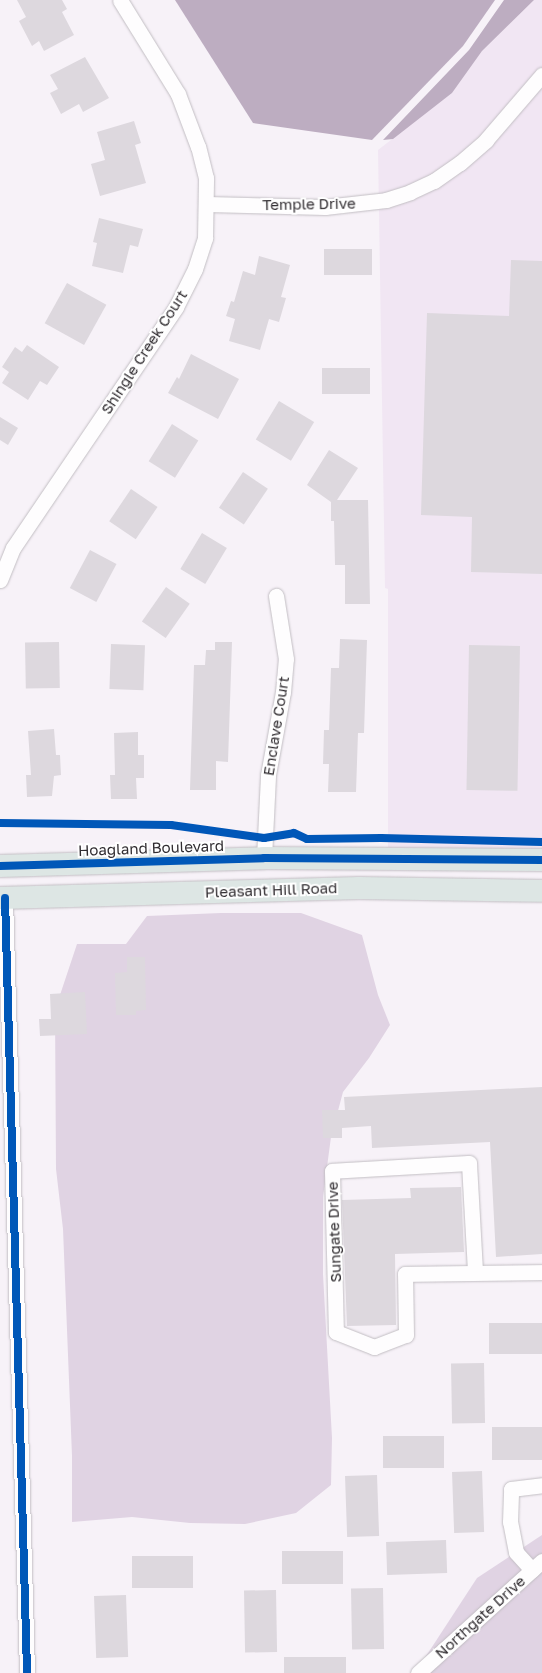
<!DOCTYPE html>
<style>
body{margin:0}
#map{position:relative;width:542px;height:1673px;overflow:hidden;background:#f7f2f8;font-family:"Golos Text",sans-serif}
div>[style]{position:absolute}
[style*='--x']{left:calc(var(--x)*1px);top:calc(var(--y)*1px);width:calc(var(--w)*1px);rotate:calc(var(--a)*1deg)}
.built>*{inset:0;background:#f1e6f3}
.green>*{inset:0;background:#e0d3e3}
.water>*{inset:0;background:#bdadc1}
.building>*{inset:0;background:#ddd8de;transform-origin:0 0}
.roads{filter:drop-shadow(0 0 1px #c2bec3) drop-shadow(0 0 1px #c2bec3)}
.street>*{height:15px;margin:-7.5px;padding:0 7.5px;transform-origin:7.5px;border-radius:7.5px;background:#fefdfe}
.primary>*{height:22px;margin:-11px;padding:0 11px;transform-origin:11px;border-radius:11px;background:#dde6e4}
.cycleway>*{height:8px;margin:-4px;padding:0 4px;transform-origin:4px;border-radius:4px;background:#0057b8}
span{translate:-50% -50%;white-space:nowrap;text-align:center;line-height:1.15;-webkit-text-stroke:4px #fff;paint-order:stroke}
.street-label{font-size:15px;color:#312d31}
</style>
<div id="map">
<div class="built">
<div style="clip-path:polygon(534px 0,542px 0,542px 852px,388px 850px,388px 589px,385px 588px,378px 150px,452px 93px,482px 51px)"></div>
</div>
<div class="green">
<div style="clip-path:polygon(221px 913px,301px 913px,362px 935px,378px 995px,390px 1025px,369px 1058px,343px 1092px,331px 1137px,323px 1197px,323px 1274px,332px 1438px,331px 1485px,296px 1513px,245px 1524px,190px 1523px,132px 1517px,72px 1522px,72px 1456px,63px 1229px,56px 1169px,55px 1010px,77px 944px,126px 944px,147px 916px)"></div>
<div style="clip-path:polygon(542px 1535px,542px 1673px,415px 1673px,477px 1578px)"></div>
</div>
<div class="water">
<div style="clip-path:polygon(175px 0,495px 0,463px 46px,372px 140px,253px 123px)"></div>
<div style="clip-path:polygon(504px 0,534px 0,482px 51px,452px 93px,393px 139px,383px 140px,469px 50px)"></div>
</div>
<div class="building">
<div style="clip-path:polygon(17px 0,62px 0,67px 9px,62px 12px,74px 35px,44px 51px,39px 41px,32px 46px,19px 21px,26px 17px)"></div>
<div style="clip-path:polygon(85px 57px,109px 98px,83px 112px,79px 104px,61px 114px,50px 93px,58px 89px,50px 75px)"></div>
<div style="clip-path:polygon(134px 121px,141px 143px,135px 145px,146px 183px,100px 196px,91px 164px,105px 160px,97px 132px)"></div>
<div style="clip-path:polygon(99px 218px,143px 229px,138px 247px,130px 245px,123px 273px,92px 266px,97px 243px,93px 242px)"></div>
<div style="left:324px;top:249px;width:48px;height:26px"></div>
<div style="clip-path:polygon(259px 256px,290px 265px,281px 297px,286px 298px,279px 322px,269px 319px,260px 350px,229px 341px,235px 319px,226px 316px,231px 301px,234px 302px,243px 271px,255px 275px)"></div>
<div style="clip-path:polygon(511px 260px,542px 261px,542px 574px,471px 572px,472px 517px,421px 515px,427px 313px,509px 316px)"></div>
<div style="left:67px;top:283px;width:45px;height:46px;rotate:29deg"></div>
<div style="clip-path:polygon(27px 345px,59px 367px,47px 385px,40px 381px,28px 400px,2px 383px,9px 372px,2px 367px,15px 347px,22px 352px)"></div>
<div style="clip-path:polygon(191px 354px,239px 379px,218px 419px,168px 393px,177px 377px,179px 379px)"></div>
<div style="left:370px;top:368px;width:26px;height:48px;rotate:90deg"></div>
<div style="left:279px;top:401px;width:41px;height:45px;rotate:31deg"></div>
<div style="clip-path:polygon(0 417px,18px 428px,8px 445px,0 440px)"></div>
<div style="left:172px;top:424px;width:31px;height:44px;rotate:32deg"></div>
<div style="clip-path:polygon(329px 450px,358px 468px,337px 500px,368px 500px,370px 604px,345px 604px,345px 565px,335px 565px,334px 521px,331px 521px,331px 502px,307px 485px)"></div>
<div style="left:243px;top:472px;width:30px;height:43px;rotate:34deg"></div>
<div style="left:131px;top:489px;width:32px;height:39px;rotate:34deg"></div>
<div style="left:202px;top:533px;width:29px;height:42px;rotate:31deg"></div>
<div style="left:90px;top:550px;width:30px;height:43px;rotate:28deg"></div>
<div style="left:166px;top:587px;width:29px;height:42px;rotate:35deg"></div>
<div style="clip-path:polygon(340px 639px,367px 640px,364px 733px,358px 733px,356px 792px,328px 792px,329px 764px,323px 764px,324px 730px,329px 730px,331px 668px,339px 668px)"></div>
<div style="left:59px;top:642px;width:46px;height:34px;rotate:89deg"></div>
<div style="clip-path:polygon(215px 642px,232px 642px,228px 762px,216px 761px,216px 790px,190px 790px,194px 665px,205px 665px,206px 650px,215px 650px)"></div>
<div style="left:111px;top:644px;width:34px;height:45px;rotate:2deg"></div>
<div style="left:469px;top:645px;width:51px;height:145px;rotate:1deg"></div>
<div style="clip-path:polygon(54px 729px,56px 755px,60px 755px,61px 775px,54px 776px,52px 796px,27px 797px,26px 775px,31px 775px,28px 731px)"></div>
<div style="clip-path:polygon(138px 732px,138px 755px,144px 755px,144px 778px,136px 778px,137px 799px,111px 799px,110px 775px,115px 775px,114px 733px)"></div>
<div style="clip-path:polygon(127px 957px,145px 957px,146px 1010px,136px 1011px,136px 1015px,116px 1015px,115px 973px,127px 972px)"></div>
<div style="clip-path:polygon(85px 992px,87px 1034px,40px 1036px,39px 1019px,51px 1019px,50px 994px)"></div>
<div style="clip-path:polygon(542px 1087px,542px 1254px,496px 1257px,490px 1142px,372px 1148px,371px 1126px,342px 1128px,342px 1138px,323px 1138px,322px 1110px,345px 1110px,344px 1097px)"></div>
<div style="clip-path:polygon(461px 1187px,464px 1252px,395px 1254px,396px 1325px,347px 1326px,342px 1200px,411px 1198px,410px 1188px)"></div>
<div style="left:542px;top:1323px;width:31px;height:53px;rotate:90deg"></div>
<div style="left:484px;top:1363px;width:60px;height:33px;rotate:89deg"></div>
<div style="left:542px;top:1427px;width:33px;height:50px;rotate:90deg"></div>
<div style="left:383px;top:1436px;width:61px;height:32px"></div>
<div style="left:482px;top:1471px;width:61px;height:30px;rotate:88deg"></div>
<div style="left:377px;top:1475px;width:61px;height:32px;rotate:88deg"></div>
<div style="left:446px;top:1540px;width:33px;height:60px;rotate:88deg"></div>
<div style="left:282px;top:1551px;width:61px;height:33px"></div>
<div style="left:193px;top:1556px;width:32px;height:61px;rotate:90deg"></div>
<div style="left:383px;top:1588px;width:61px;height:32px;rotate:89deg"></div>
<div style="left:276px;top:1590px;width:62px;height:32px;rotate:89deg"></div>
<div style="left:126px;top:1595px;width:62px;height:32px;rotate:88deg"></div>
<div style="left:346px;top:1657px;width:16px;height:62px;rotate:90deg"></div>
</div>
<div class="roads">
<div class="street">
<div style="--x:207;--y:204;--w:118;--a:1.5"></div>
<div style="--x:325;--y:207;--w:61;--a:-6.5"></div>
<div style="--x:386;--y:200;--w:25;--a:-18"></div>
<div style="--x:410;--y:192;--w:26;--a:-25"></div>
<div style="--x:434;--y:181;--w:32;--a:-35"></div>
<div style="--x:460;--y:163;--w:35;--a:-41"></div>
<div style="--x:486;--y:140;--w:86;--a:-49.3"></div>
<div style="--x:0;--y:580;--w:35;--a:-68"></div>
<div style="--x:13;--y:548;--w:291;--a:-55.9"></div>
<div style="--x:176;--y:307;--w:42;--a:-63.4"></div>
<div style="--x:195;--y:269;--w:33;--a:-72"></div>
<div style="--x:205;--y:238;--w:60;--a:-89"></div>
<div style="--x:206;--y:178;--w:32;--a:-104"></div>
<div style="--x:198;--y:147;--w:57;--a:-110.7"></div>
<div style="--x:178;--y:94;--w:110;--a:-121.7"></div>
<div style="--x:264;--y:858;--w:83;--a:-87.2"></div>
<div style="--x:268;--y:775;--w:84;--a:-79.8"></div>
<div style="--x:283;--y:692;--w:33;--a:-85"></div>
<div style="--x:286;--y:659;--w:64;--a:-99"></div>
<div style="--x:5;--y:898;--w:775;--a:88.37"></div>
<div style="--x:475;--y:1271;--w:108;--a:-93.2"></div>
<div style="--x:469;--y:1163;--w:137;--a:176.7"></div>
<div style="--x:332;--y:1171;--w:161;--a:88.6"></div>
<div style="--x:336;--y:1332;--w:41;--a:21.5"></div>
<div style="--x:374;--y:1347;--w:34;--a:-21"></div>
<div style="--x:406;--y:1335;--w:61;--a:-90.9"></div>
<div style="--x:405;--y:1274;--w:137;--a:-0.8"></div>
<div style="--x:532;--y:1570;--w:24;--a:-132"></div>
<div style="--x:516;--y:1552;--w:31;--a:-101"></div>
<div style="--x:510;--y:1522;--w:33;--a:-88"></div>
<div style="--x:511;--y:1489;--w:31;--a:-7"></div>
<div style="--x:418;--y:1673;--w:167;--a:-42.1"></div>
</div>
<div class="primary">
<div style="--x:0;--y:866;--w:264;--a:-1.7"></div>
<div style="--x:264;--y:858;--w:278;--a:0.4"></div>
<div style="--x:0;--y:898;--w:359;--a:-1.6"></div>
<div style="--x:359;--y:888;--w:183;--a:0.9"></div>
</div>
</div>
<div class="cycleway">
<div style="--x:0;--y:823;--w:171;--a:0.7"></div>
<div style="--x:171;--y:825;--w:94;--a:8"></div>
<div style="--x:264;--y:838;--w:30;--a:-9"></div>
<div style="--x:294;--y:833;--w:14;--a:25"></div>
<div style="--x:307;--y:839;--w:74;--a:-0.8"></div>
<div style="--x:381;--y:838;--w:161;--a:1.4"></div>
<div style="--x:0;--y:866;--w:264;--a:-1.7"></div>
<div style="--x:264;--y:858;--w:278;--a:0.4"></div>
<div style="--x:5;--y:898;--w:775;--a:88.37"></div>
</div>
<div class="street-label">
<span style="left:309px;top:204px;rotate:-1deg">Temple Drive</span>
<span style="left:144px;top:352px;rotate:-57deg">Shingle Creek Court</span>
<span style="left:276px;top:726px;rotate:-81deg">Enclave Court</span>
<span style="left:151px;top:848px;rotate:-2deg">Hoagland Boulevard</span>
<span style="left:271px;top:890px;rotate:-2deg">Pleasant Hill Road</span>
<span style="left:334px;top:1232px;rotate:-92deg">Sungate Drive</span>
<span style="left:480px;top:1617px;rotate:-42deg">Northgate Drive</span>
</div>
</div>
